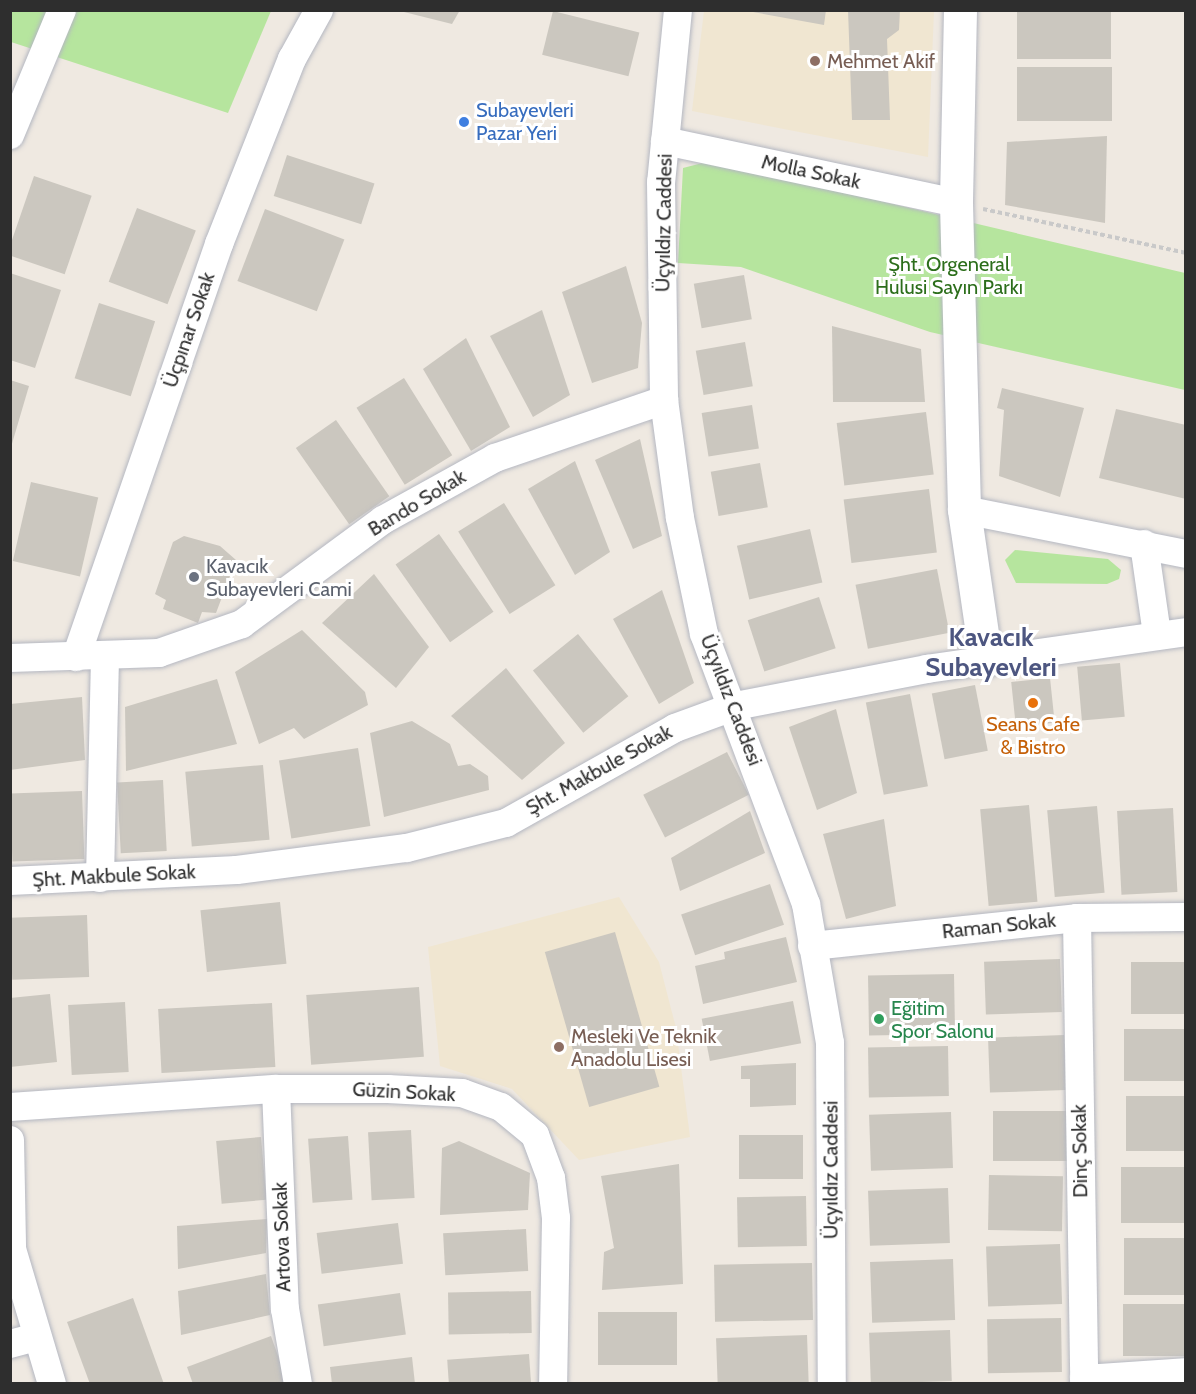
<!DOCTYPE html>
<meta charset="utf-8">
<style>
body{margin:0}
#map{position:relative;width:1196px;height:1394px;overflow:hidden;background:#efe9e1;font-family:Cabin,sans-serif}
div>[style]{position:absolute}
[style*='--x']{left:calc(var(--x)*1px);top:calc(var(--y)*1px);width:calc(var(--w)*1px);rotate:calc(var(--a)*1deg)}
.education>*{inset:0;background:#f0e6d1}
.green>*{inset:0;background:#b6e59e}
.building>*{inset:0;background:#cbc7bf;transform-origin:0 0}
.path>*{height:4px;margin-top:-2px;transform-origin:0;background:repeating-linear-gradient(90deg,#c9c9c9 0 4.5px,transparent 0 7.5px)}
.roads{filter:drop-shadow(0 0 2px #b4b7c1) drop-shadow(0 0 2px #b4b7c1)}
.street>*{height:28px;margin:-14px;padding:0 14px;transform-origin:14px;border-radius:14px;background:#fff}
.secondary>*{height:33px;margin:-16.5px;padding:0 16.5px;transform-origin:16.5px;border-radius:16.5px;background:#fff}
.dots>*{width:16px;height:16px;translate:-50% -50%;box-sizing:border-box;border:3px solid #fff;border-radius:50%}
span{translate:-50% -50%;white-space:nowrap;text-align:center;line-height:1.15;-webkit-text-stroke:6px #fff;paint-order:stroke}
.education-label{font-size:20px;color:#785e54}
.left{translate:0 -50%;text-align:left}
.shop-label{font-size:20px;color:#366cbe}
.street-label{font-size:20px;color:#2e2e2e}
.park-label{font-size:20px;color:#2c6e1b}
.worship-label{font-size:20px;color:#5b616d}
.food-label{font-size:20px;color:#c56008}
.leisure-label{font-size:20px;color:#27864d}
.district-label{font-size:26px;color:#4d5680;font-weight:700}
.frame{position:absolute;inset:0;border:12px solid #2e2e2e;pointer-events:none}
</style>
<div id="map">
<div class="education">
<div style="clip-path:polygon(704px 11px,934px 11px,928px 157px,692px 111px)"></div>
<div style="clip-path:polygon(619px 897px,659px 962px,676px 1028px,690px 1137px,579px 1160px,512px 1089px,440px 1066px,428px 947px)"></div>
</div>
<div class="green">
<div style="clip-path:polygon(11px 11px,271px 11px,228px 113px,11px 42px)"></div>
<div style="clip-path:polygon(710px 161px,1185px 273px,1185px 390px,930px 332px,741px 267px,678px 263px,683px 168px)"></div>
<div style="clip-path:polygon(1015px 550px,1108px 559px,1121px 570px,1119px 579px,1107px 584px,1016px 583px,1005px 560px)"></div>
</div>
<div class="building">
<div style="clip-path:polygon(396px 10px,460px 10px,452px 24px)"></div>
<div style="clip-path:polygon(742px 10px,826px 10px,824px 25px)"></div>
<div style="clip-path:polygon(848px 10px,900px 10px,899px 30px,887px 39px,890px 120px,852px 120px)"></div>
<div style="left:1017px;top:10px;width:94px;height:49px"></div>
<div style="left:553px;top:11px;width:89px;height:45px;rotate:14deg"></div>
<div style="left:1017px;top:67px;width:95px;height:54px"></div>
<div style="clip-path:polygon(1107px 136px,1105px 223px,1005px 205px,1007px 142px)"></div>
<div style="left:287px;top:155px;width:92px;height:43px;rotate:18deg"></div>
<div style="left:34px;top:176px;width:61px;height:83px;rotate:19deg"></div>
<div style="left:137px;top:208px;width:63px;height:79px;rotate:21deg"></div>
<div style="left:265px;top:209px;width:85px;height:77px;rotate:21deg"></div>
<div style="clip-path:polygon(626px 266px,642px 323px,638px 368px,592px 383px,562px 292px)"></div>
<div style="clip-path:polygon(10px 273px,61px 290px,35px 368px,10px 360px)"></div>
<div style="left:744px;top:275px;width:45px;height:51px;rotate:80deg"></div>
<div style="left:99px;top:303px;width:59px;height:79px;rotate:18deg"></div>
<div style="clip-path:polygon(542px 310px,570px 395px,533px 417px,490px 336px)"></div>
<div style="clip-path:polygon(832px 326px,921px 349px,925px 402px,833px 402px)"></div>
<div style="clip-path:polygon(466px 338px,510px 427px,471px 451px,423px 369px)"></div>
<div style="left:745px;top:342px;width:45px;height:50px;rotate:80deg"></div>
<div style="left:404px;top:378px;width:91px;height:56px;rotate:58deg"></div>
<div style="clip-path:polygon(10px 380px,29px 386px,11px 447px,10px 447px)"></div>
<div style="clip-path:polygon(1002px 388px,1084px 408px,1060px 497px,999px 476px,1004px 410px,997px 408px)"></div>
<div style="left:752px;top:405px;width:44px;height:51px;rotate:81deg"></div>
<div style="clip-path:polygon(1116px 409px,1186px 425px,1186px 499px,1099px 478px)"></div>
<div style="left:926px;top:412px;width:63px;height:90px;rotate:83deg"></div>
<div style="left:336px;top:420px;width:93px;height:49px;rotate:55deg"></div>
<div style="clip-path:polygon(640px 439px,662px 536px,633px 549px,595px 460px)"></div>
<div style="clip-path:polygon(575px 461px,610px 552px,575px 575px,528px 489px)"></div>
<div style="left:760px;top:463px;width:45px;height:50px;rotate:80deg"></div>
<div style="left:31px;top:482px;width:69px;height:81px;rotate:13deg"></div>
<div style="left:929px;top:489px;width:64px;height:86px;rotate:83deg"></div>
<div style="left:504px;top:503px;width:97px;height:54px;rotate:58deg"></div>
<div style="left:810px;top:529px;width:55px;height:75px;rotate:77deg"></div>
<div style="left:439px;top:534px;width:95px;height:53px;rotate:55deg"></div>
<div style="clip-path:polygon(184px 536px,220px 546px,236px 560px,216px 613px,202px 612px,198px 623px,163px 609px,166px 600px,155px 594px,173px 542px)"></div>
<div style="left:937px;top:569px;width:65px;height:83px;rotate:79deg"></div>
<div style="clip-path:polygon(374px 574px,429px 647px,396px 688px,322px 623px)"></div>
<div style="clip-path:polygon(662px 590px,694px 683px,659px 704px,613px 619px)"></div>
<div style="left:819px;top:597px;width:54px;height:75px;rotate:72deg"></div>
<div style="clip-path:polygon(302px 630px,365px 692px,368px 705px,304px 739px,294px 728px,259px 744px,235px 672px)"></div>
<div style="left:578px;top:634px;width:80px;height:58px;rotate:51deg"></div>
<div style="left:1120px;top:663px;width:54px;height:43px;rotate:85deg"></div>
<div style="clip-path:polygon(506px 668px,565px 743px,522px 780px,451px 716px)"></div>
<div style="left:1050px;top:678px;width:45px;height:39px;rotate:84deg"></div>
<div style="clip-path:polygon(217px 679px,237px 744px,126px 771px,125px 707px)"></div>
<div style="left:975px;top:685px;width:67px;height:44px;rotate:79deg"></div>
<div style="left:910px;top:694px;width:94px;height:45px;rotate:79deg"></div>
<div style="clip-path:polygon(82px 697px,85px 760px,10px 770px,10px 704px)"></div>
<div style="clip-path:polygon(836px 709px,857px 793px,817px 810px,789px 727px)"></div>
<div style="clip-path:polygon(412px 721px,450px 744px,458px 766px,470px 764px,488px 776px,489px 790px,384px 817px,370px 733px)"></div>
<div style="left:358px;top:748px;width:79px;height:80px;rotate:81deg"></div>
<div style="left:727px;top:752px;width:48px;height:94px;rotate:63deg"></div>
<div style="left:263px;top:765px;width:75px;height:78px;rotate:85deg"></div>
<div style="left:163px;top:780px;width:71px;height:46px;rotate:87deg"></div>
<div style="left:82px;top:791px;width:68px;height:72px;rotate:88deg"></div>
<div style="left:1029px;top:805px;width:97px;height:49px;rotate:85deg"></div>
<div style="left:1097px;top:806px;width:87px;height:50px;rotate:85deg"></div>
<div style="left:1173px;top:808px;width:84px;height:56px;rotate:87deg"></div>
<div style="clip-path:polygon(750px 811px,765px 853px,680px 891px,671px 858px)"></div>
<div style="clip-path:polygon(884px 819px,896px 906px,846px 919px,823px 834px)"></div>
<div style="left:770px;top:884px;width:43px;height:94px;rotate:71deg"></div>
<div style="left:280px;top:902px;width:62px;height:80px;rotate:84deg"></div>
<div style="left:87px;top:915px;width:62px;height:77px;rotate:88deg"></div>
<div style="left:615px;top:932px;width:161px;height:73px;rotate:74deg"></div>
<div style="clip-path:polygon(786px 937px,797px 982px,703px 1004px,695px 966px,725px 959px,724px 952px)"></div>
<div style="left:1060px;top:959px;width:53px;height:76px;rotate:88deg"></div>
<div style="left:1186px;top:962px;width:52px;height:55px;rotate:90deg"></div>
<div style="left:954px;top:974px;width:60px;height:86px;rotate:89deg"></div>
<div style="left:419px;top:987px;width:70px;height:113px;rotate:86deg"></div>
<div style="clip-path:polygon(50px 994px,57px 1062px,10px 1067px,10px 998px)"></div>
<div style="left:793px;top:1001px;width:43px;height:93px;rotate:79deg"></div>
<div style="left:125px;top:1002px;width:70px;height:57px;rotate:87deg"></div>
<div style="left:272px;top:1003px;width:64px;height:114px;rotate:87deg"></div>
<div style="left:1124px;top:1029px;width:62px;height:52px"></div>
<div style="left:1064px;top:1035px;width:55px;height:76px;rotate:88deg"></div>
<div style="left:948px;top:1046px;width:50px;height:80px;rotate:89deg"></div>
<div style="clip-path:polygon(796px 1063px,796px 1105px,750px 1107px,750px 1079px,741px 1079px,741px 1066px)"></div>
<div style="left:1186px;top:1096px;width:55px;height:60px;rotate:90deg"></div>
<div style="left:993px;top:1111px;width:76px;height:50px"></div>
<div style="left:951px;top:1112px;width:56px;height:82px;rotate:88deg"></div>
<div style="left:411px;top:1130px;width:68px;height:43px;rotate:87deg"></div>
<div style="left:739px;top:1135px;width:64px;height:44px"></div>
<div style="left:348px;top:1136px;width:64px;height:40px;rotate:86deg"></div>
<div style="left:261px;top:1137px;width:63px;height:45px;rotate:85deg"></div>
<div style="clip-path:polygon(459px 1141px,530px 1173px,528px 1210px,440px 1215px,442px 1148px)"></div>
<div style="clip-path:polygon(679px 1164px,683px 1284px,602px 1290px,604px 1252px,614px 1248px,601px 1176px)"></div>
<div style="left:1186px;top:1167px;width:56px;height:65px;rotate:90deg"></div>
<div style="left:989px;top:1175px;width:74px;height:55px;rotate:1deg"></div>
<div style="left:948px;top:1188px;width:55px;height:80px;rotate:88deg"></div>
<div style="left:806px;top:1196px;width:50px;height:69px;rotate:89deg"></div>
<div style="clip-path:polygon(267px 1219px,266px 1253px,178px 1269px,177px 1226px)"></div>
<div style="left:398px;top:1223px;width:41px;height:82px;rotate:83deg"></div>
<div style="left:526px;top:1229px;width:42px;height:83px;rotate:87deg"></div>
<div style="left:1186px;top:1238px;width:57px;height:62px;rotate:90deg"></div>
<div style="left:1060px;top:1244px;width:60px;height:74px;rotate:88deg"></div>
<div style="left:953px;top:1259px;width:61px;height:83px;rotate:88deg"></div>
<div style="left:812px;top:1263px;width:57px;height:98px;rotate:89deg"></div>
<div style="clip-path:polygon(266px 1274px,270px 1315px,181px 1335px,178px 1291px)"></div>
<div style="left:531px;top:1291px;width:42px;height:83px;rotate:89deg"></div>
<div style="left:400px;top:1293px;width:42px;height:83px;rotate:82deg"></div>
<div style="clip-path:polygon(133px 1298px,164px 1384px,90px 1384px,67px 1322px)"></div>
<div style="left:1186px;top:1304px;width:52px;height:63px;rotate:90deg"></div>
<div style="left:598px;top:1312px;width:79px;height:53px"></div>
<div style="left:1061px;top:1318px;width:54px;height:74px;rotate:89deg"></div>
<div style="left:950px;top:1330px;width:51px;height:81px;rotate:88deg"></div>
<div style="left:807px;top:1335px;width:49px;height:91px;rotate:88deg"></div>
<div style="clip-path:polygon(271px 1336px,288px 1384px,193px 1384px,187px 1367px)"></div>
<div style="left:529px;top:1354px;width:30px;height:82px;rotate:86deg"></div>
<div style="clip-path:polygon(412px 1357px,415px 1384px,332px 1384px,330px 1367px)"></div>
</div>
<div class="path">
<div style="--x:983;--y:209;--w:208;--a:12.2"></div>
</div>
<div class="roads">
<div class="street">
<div style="--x:678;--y:10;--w:173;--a:95.6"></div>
<div style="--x:661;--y:182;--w:218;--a:89.2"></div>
<div style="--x:664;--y:400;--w:119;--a:82.3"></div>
<div style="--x:680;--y:518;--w:118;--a:78.3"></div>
<div style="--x:704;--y:634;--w:289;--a:69.3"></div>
<div style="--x:806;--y:904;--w:141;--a:80.2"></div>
<div style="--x:830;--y:1043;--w:341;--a:89.7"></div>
<div style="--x:10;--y:135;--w:135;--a:-67.4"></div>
<div style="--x:665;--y:141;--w:298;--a:12"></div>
<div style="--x:964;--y:510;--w:226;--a:11.2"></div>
<div style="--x:1144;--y:544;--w:91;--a:81.8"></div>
<div style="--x:76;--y:657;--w:437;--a:-70.9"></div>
<div style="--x:219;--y:244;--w:199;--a:-68.5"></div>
<div style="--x:292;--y:59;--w:56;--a:-61.1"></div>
<div style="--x:10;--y:658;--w:149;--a:-1.9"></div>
<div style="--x:159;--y:653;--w:88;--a:-19.3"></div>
<div style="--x:242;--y:624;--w:175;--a:-36.4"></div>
<div style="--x:383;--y:520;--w:128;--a:-29"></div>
<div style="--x:495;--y:458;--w:179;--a:-18.9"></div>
<div style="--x:100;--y:878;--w:220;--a:-88.7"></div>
<div style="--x:10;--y:881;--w:227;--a:-2.8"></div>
<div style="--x:237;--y:870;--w:171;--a:-7.4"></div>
<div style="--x:407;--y:848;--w:102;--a:-14.2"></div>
<div style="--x:506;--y:823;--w:194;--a:-29.3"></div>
<div style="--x:675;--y:728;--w:64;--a:-20.1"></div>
<div style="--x:735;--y:706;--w:196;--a:-10.9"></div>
<div style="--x:927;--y:669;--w:262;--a:-8.1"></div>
<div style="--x:1077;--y:918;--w:466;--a:89.1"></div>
<div style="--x:812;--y:946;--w:266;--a:-6"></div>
<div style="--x:1077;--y:918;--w:109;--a:-0.5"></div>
<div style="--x:276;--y:1089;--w:220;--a:87.7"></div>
<div style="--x:285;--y:1309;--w:76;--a:80.2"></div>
<div style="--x:10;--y:1107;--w:267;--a:-3.9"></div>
<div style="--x:276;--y:1089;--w:112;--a:0"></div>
<div style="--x:388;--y:1089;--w:74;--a:3.1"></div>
<div style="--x:462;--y:1093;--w:41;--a:19.7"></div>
<div style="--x:501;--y:1107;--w:44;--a:39.5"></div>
<div style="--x:535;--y:1135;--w:46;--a:69.6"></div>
<div style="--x:551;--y:1178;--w:40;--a:82.9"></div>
<div style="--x:556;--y:1218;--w:166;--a:91"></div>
<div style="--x:10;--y:1140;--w:109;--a:88.9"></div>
<div style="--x:12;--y:1249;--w:141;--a:73.5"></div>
<div style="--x:10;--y:1344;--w:28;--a:-15"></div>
<div style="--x:1084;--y:1379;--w:102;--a:-3.9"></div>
</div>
<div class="secondary">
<div style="--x:960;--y:10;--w:193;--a:91.2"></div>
<div style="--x:956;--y:203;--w:307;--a:88.5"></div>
<div style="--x:964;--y:510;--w:152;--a:81.7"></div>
</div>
</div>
<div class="dots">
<div style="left:815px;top:61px;background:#8d6e63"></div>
<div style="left:464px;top:122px;background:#3f7fe0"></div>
<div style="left:194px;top:577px;background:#6b7280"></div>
<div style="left:1033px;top:703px;background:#e8710a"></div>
<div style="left:879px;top:1019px;background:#2e9e5b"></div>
<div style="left:559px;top:1047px;background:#8d6e63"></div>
</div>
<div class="education-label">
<span class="left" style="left:827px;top:61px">Mehmet Akif</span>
<span class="left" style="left:571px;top:1048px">Mesleki Ve Teknik<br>Anadolu Lisesi</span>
</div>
<div class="shop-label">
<span class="left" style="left:476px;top:122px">Subayevleri<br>Pazar Yeri</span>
</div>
<div class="street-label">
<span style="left:811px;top:172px;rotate:12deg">Molla Sokak</span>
<span style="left:664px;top:223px;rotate:-89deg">Üçyıldız Caddesi</span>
<span style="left:189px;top:330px;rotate:-71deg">Üçpınar Sokak</span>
<span style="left:417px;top:503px;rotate:-31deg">Bando Sokak</span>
<span style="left:731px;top:700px;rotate:69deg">Üçyıldız Caddesi</span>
<span style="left:599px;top:770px;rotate:-29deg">Şht. Makbule Sokak</span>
<span style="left:114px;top:876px;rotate:-3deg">Şht. Makbule Sokak</span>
<span style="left:999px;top:926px;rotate:-6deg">Raman Sokak</span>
<span style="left:404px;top:1092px;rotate:3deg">Güzin Sokak</span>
<span style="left:1080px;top:1151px;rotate:-91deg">Dinç Sokak</span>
<span style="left:831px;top:1170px;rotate:-90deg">Üçyıldız Caddesi</span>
<span style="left:282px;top:1237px;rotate:-92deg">Artova Sokak</span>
</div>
<div class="park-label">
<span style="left:949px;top:276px">Şht. Orgeneral<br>Hulusi Sayın Parkı</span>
</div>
<div class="worship-label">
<span class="left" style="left:206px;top:578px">Kavacık<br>Subayevleri Cami</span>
</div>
<div class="food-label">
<span style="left:1033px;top:736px">Seans Cafe<br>&amp; Bistro</span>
</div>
<div class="leisure-label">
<span class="left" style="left:891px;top:1020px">Eğitim<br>Spor Salonu</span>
</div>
<div class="district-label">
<span style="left:991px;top:653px">Kavacık<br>Subayevleri</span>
</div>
<div class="frame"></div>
</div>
